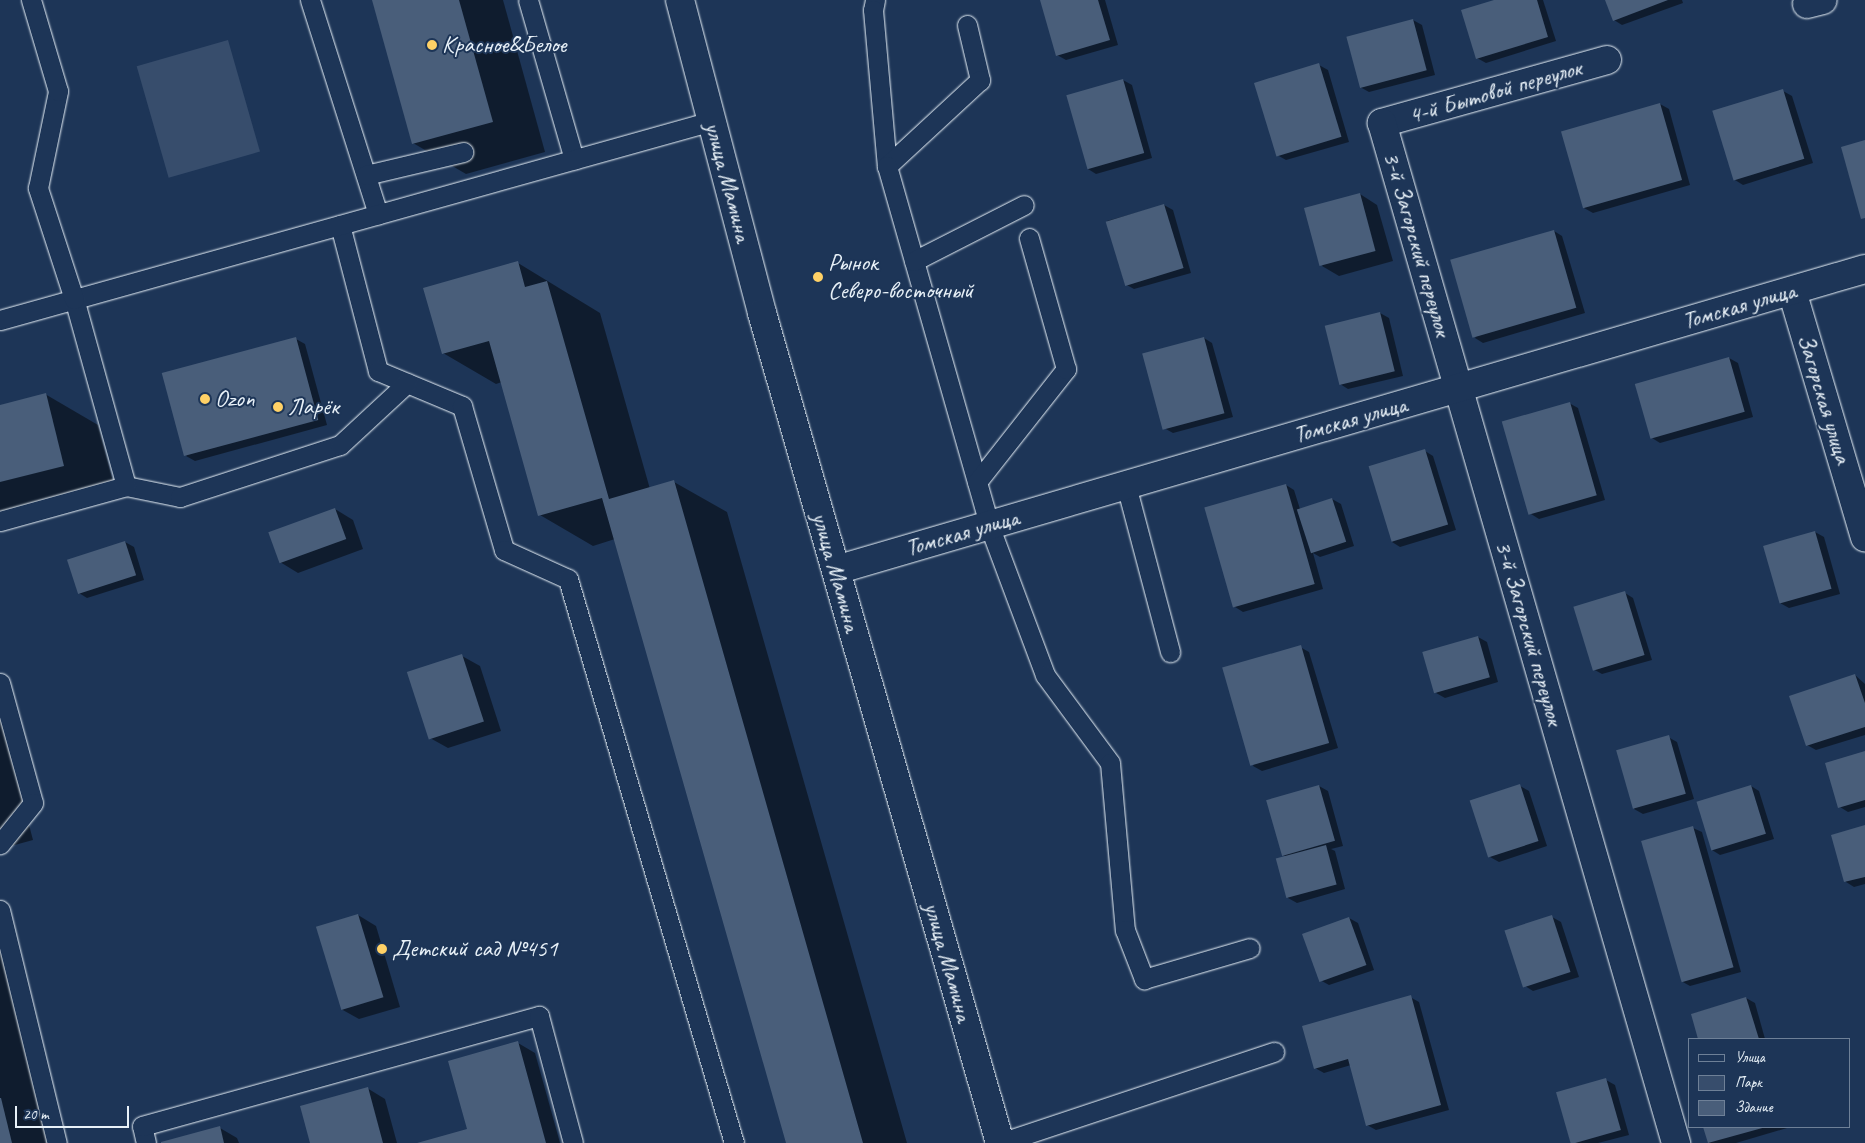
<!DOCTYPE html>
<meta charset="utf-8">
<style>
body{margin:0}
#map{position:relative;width:1865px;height:1143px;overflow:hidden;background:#1d3557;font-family:Caveat,sans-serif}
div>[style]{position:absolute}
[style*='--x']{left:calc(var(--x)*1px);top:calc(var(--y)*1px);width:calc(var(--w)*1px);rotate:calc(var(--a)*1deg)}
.green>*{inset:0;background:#374d6c;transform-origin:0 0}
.shadow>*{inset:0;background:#0007}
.building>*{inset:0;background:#495e7a;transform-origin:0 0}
.roads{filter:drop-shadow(0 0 1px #e8f1f8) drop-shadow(0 0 1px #e8f1f8)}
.lane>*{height:19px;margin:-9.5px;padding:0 9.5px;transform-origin:9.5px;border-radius:9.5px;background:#1d3557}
.street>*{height:28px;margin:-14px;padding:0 14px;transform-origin:14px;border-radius:14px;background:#1d3557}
.secondary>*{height:28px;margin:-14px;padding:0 14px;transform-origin:14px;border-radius:14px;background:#1d3557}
.dots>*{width:14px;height:14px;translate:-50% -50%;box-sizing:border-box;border:2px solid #1d3557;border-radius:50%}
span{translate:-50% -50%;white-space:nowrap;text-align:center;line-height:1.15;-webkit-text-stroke:4px #1d3557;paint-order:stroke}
.poi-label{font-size:24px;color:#e8f1f8}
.left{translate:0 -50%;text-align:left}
.street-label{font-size:24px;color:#e8f1f8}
.legend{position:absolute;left:1688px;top:1038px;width:162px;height:90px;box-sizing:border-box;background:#1d3557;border:1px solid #6e8097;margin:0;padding:6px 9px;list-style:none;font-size:15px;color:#e8f1f8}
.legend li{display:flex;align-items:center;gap:10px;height:25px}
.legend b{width:25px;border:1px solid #6e8097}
.scale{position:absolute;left:15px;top:1106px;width:114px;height:22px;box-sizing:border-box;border:2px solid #e8f1f8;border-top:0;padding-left:6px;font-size:15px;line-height:18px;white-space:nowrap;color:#e8f1f8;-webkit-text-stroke:4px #1d3557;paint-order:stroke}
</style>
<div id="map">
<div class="green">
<div style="left:228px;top:40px;width:116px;height:95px;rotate:74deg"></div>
</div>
<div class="shadow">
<div style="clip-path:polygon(373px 0,503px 0,545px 152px,466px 174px,413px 143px)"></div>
<div style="clip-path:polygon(1042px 0,1105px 0,1118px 45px,1066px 60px,1057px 55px)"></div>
<div style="clip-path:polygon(1498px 0,1543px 0,1556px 41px,1486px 63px,1477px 58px)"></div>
<div style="clip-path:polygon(1606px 0,1682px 0,1683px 3px,1622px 25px,1614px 20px)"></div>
<div style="clip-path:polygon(1413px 20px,1422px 25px,1435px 75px,1369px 92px,1360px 87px)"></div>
<div style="clip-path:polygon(1319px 65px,1328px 70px,1349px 142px,1286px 160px,1277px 155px)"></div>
<div style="clip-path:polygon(1123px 80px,1132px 85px,1152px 158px,1096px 174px,1088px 169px)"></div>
<div style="clip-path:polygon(1783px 91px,1792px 96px,1813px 163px,1743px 185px,1735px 180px)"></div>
<div style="clip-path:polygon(1660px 104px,1669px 109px,1690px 185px,1593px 213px,1584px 208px)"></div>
<div style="clip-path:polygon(1360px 194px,1377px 205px,1393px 261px,1339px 276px,1322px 266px)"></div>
<div style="clip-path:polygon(1164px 205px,1173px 210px,1191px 273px,1134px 289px,1125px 284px,1107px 221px)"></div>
<div style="clip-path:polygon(1554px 231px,1562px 236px,1585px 313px,1483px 343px,1475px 338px)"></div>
<div style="clip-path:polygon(518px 263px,600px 313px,650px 489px,674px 482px,727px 512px,907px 1143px,787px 1143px,615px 539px,593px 546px,540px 515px,502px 382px,496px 384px,443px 353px)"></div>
<div style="clip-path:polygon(1380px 313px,1389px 318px,1403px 376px,1348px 389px,1340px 384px)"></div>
<div style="clip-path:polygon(1204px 338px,1212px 343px,1233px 417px,1173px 433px,1164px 428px)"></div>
<div style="clip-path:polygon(296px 339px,305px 344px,327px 425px,195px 461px,186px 456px)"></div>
<div style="clip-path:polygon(1729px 358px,1738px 363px,1753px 417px,1660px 443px,1652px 438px)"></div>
<div style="clip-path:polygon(45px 394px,98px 425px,117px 496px,0 526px,0 406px)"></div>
<div style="clip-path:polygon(1569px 403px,1578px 408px,1605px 500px,1539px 519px,1531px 514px)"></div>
<div style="clip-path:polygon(1425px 451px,1433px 456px,1456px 530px,1400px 547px,1392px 542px)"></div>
<div style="clip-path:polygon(1286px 485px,1294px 490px,1300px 509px,1332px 499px,1341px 504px,1354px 546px,1320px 557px,1313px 553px,1323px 589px,1243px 612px,1235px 607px)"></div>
<div style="clip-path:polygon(335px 509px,353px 520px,363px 549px,298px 573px,280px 562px)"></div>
<div style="clip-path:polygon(1815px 532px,1824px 537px,1840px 594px,1789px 608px,1780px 603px)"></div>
<div style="clip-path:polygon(125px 542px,134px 547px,144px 580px,87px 598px,79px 593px)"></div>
<div style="clip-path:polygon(1625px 593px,1633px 598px,1652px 660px,1602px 674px,1593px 669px)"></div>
<div style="clip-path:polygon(1478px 637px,1487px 642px,1498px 682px,1445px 698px,1436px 693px)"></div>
<div style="clip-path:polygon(1300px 647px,1309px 652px,1338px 748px,1262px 771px,1253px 766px)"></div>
<div style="clip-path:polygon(462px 656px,480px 666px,501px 731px,448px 748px,430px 738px)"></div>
<div style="clip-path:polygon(1855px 675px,1865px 684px,1865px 735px,1816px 750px,1807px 745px)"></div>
<div style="clip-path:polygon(0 715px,33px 840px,0 849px)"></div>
<div style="clip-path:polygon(1668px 737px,1677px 742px,1694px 799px,1643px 814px,1634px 809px)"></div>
<div style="clip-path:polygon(1865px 753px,1865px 807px,1848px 812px,1840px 807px)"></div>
<div style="clip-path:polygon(1319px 786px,1328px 791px,1343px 846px,1331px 849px,1335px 851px,1345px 889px,1297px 903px,1288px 898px,1287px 857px,1283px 855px)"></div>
<div style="clip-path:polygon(1520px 786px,1529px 791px,1547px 846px,1499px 862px,1490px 857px)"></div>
<div style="clip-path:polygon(1751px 786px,1759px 791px,1774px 839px,1720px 855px,1712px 850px)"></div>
<div style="clip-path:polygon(1865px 826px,1865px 884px,1854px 887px,1846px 882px,1833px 835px)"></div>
<div style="clip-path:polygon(1693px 828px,1702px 832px,1741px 972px,1690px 986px,1681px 981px)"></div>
<div style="clip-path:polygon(358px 915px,376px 926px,400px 1007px,359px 1019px,341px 1009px)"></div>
<div style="clip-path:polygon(1552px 917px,1561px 922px,1579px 977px,1533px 991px,1525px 986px)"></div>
<div style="clip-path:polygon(1349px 918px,1358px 923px,1374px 970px,1329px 985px,1320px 980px)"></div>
<div style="clip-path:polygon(0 926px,57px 1143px,0 1143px)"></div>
<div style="clip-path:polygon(1410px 997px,1419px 1002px,1449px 1110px,1376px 1130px,1367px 1125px,1351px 1065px,1324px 1073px,1315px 1068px)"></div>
<div style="clip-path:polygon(1746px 998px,1755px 1003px,1765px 1039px,1699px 1039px,1692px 1014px)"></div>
<div style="clip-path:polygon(518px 1043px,535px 1053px,560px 1143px,420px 1143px,469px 1130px)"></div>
<div style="clip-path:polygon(1606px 1080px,1615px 1085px,1629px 1135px,1598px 1143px,1571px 1143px,1557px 1093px)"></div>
<div style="clip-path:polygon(367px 1088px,385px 1099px,397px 1143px,311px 1143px)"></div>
<div style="clip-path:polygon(1704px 1127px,1787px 1127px,1787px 1128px,1736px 1143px,1709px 1143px)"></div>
<div style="clip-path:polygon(220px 1128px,237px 1138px,239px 1143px,163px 1143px)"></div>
</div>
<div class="building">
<div style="clip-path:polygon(372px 0,459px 0,493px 122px,412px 144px)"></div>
<div style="clip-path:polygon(1040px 0,1098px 0,1110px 40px,1056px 56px)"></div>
<div style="clip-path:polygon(1494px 0,1537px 0,1548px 37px,1476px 59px,1461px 10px)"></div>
<div style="clip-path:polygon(1605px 0,1668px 0,1613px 21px)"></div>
<div style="left:1413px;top:19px;width:53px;height:69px;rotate:75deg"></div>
<div style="left:1319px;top:63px;width:77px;height:68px;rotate:73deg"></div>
<div style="left:1123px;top:79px;width:77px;height:59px;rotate:74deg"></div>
<div style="left:1783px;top:89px;width:73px;height:74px;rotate:73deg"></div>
<div style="left:1660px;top:103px;width:80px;height:103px;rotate:74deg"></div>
<div style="clip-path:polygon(1865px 140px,1865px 218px,1861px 219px,1841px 147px)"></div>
<div style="left:1360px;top:193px;width:60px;height:58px;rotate:75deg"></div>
<div style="left:1164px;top:204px;width:67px;height:61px;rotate:73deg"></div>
<div style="left:1554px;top:230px;width:81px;height:108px;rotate:74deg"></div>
<div style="clip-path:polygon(518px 261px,525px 287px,547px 281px,609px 499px,674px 480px,863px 1143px,786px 1143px,602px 498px,538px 516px,489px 341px,442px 354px,423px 288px)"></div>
<div style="left:1380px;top:312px;width:61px;height:57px;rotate:76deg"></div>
<div style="left:296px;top:337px;width:86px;height:139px;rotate:75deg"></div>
<div style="left:1204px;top:337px;width:79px;height:64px;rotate:75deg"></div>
<div style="left:1729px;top:357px;width:57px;height:98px;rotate:74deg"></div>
<div style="clip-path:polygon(46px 393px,64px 466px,0 482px,0 405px)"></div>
<div style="left:1570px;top:402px;width:97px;height:71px;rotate:74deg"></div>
<div style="left:1425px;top:449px;width:79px;height:59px;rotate:73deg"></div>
<div style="left:1286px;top:484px;width:104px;height:85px;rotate:74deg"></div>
<div style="left:1332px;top:498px;width:46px;height:37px;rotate:72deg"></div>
<div style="left:335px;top:508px;width:33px;height:71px;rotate:70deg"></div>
<div style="left:1815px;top:531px;width:60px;height:54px;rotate:74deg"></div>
<div style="left:125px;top:541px;width:36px;height:61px;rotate:72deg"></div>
<div style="left:1625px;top:591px;width:67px;height:54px;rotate:73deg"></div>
<div style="left:1478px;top:636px;width:43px;height:58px;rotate:74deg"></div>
<div style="left:1301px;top:645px;width:102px;height:82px;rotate:74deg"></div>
<div style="left:462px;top:654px;width:71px;height:58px;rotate:72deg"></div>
<div style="clip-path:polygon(1855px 674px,1865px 703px,1865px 727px,1806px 746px,1789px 696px)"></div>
<div style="left:1669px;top:735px;width:61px;height:55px;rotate:74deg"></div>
<div style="clip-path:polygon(1865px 751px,1865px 800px,1838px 808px,1825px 763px)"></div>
<div style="left:1520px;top:784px;width:60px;height:53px;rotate:72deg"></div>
<div style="left:1319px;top:785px;width:58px;height:55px;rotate:74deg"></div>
<div style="left:1751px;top:785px;width:51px;height:57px;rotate:73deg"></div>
<div style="clip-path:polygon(1865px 825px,1865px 877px,1844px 882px,1831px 835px)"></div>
<div style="left:1693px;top:826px;width:147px;height:54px;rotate:74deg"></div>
<div style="left:1326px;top:845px;width:41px;height:52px;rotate:75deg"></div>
<div style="left:358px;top:914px;width:87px;height:44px;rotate:73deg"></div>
<div style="left:1552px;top:915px;width:60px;height:50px;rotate:72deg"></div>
<div style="left:1349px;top:917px;width:51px;height:50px;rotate:70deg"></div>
<div style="clip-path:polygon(1411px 995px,1441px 1105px,1366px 1126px,1348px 1059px,1314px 1069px,1302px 1026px)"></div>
<div style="clip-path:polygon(1746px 997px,1759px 1039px,1698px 1039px,1691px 1014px)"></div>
<div style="clip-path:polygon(518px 1041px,546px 1143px,417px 1143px,467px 1129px,448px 1061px)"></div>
<div style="left:1606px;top:1078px;width:54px;height:52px;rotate:74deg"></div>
<div style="clip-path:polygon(368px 1087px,383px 1143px,310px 1143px,300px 1106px)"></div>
<div style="clip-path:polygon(0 1098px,1px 1098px,12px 1143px,0 1143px)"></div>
<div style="clip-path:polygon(220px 1126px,224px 1143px,161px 1143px,161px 1142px)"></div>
<div style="clip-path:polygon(1703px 1127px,1766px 1127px,1708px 1143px)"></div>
</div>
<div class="roads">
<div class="lane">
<div style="--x:310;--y:0;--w:225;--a:72.4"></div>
<div style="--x:528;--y:0;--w:166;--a:73.9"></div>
<div style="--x:875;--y:0;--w:10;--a:101"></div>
<div style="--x:873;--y:10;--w:157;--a:84.9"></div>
<div style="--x:967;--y:25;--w:57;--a:76.7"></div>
<div style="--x:980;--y:80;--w:127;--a:137.2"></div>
<div style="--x:887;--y:166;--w:373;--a:74.1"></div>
<div style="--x:989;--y:525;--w:160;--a:69.5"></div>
<div style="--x:1045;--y:675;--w:109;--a:53.5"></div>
<div style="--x:1110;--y:763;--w:168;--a:84.9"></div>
<div style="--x:1125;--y:930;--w:53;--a:68.8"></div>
<div style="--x:1144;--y:979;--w:110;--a:-16.3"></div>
<div style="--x:366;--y:175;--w:100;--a:-13.3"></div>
<div style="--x:340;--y:225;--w:151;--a:75.4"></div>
<div style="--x:378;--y:371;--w:91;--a:22.6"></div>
<div style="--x:462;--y:406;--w:150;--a:73.7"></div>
<div style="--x:504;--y:550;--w:70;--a:24.4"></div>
<div style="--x:568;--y:579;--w:588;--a:73.6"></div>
<div style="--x:914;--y:261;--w:123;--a:-27"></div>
<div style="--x:0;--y:320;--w:739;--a:-15.62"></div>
<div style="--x:977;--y:482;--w:144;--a:-51.8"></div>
<div style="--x:1066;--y:369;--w:136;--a:-105.8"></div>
<div style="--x:1126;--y:485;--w:173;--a:75.2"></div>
<div style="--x:126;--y:486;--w:55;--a:11.5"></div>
<div style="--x:180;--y:497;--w:168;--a:-18"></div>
<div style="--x:340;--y:445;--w:91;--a:-42.8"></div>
<div style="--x:0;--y:521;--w:131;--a:-15.5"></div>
<div style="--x:126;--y:486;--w:194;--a:-105.5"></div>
<div style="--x:74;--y:299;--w:117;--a:-108"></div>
<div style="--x:38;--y:188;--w:99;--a:-78.3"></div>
<div style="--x:58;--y:91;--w:95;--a:-106.5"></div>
<div style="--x:0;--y:683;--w:124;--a:74.6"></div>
<div style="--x:33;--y:803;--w:53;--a:128.8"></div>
<div style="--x:0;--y:910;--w:240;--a:76.3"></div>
<div style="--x:146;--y:1143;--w:17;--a:-103"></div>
<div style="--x:142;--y:1126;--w:412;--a:-15.5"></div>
<div style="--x:539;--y:1016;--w:131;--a:75"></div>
<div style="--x:1000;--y:1143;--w:289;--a:-18.4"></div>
</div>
<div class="street">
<div style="--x:1807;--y:4;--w:16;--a:-14"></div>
<div style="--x:1607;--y:60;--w:234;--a:164.4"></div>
<div style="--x:1382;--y:123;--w:1062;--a:73.92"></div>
<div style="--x:1792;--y:291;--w:257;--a:73.5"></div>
<div style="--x:836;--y:570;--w:1072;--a:-16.31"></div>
</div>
<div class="secondary">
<div style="--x:680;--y:0;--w:324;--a:75.3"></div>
<div style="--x:762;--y:313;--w:863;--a:74"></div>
</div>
</div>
<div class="dots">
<div style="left:432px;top:45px;background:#ffd166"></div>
<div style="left:818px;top:277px;background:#ffd166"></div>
<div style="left:205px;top:399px;background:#ffd166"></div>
<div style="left:278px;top:407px;background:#ffd166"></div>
<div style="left:382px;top:949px;background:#ffd166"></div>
</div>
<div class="poi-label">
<span class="left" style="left:442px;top:45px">Красное&amp;Белое</span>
<span class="left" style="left:828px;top:277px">Рынок<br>Северо-восточный</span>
<span class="left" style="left:215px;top:399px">Ozon</span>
<span class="left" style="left:288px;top:407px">Ларёк</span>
<span class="left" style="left:392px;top:949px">Детский сад №451</span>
</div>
<div class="street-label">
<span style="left:1495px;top:92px;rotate:-16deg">4-й Бытовой переулок</span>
<span style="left:728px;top:182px;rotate:75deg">улица Мамина</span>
<span style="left:1417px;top:244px;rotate:74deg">3-й Загорский переулок</span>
<span style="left:1739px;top:306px;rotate:-16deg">Томская улица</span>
<span style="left:1824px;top:399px;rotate:73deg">Загорская улица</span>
<span style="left:1350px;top:420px;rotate:-16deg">Томская улица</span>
<span style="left:962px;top:533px;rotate:-16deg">Томская улица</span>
<span style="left:836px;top:572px;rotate:74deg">улица Мамина</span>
<span style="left:1529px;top:633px;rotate:74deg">3-й Загорский переулок</span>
<span style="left:948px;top:962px;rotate:74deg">улица Мамина</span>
</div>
<ul class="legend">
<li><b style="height:6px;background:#1d3557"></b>Улица</li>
<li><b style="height:14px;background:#374d6c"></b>Парк</li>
<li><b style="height:14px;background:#495e7a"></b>Здание</li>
</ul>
<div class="scale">20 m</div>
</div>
